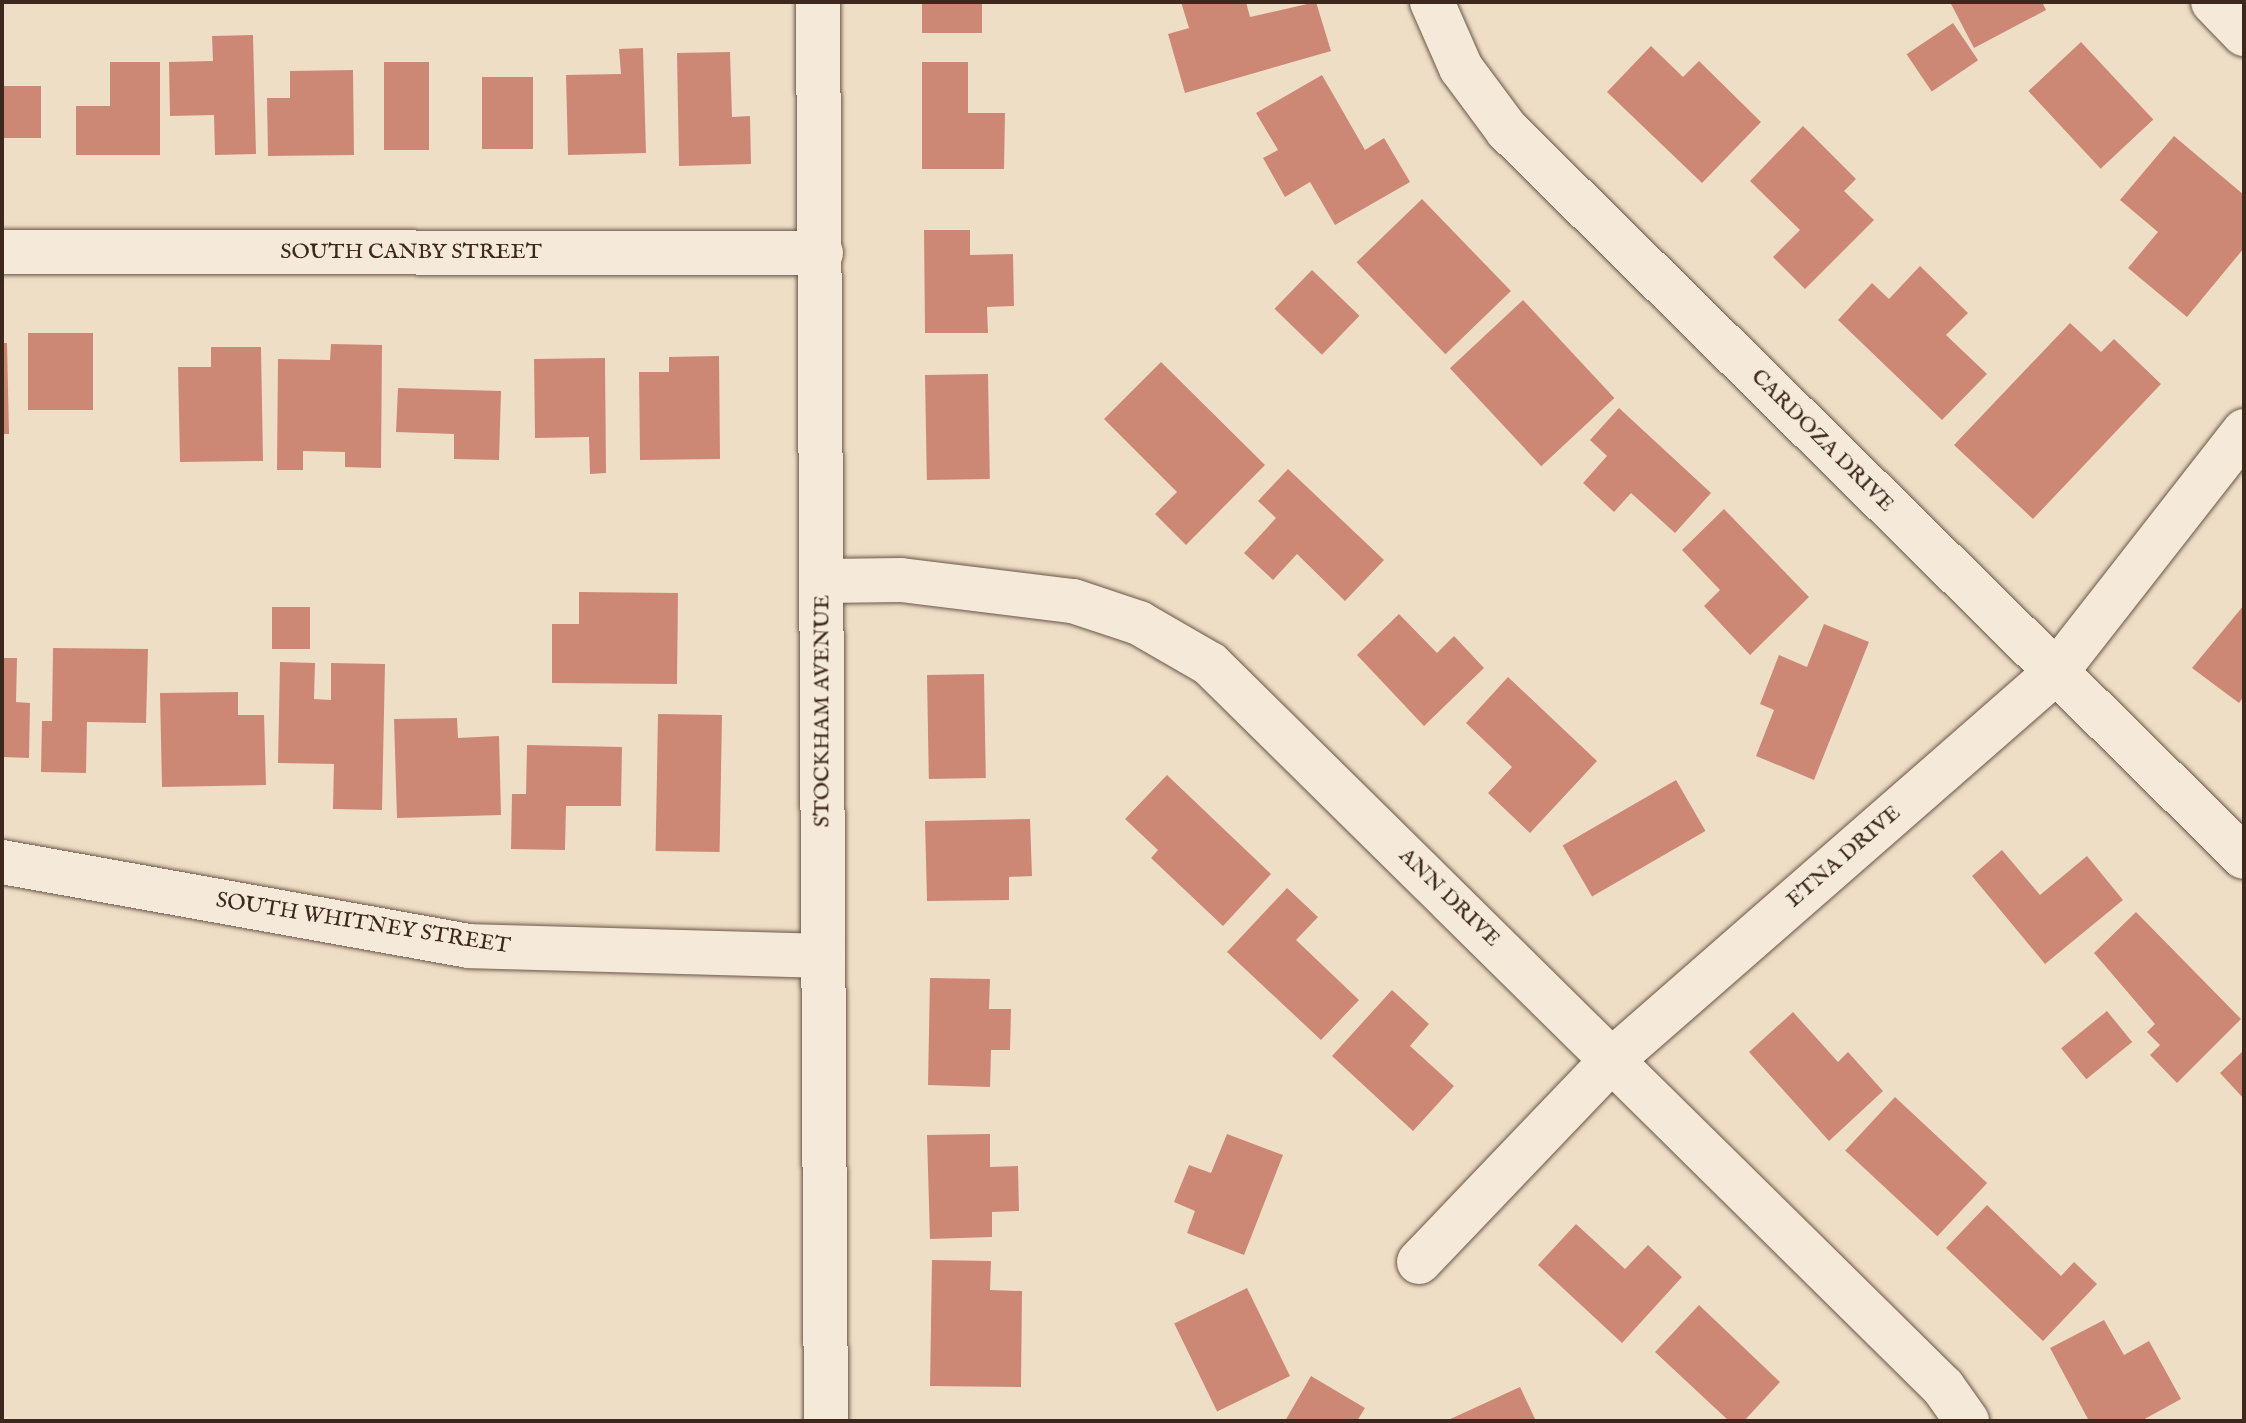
<!DOCTYPE html>
<style>
body{margin:0}
#map{position:relative;width:2246px;height:1423px;overflow:hidden;background:#efdec6;font-family:"IM FELL English",serif}
div>[style]{position:absolute}
[style*='--x']{left:calc(var(--x)*1px);top:calc(var(--y)*1px);width:calc(var(--w)*1px);rotate:calc(var(--a)*1deg)}
.building>*{inset:0;background:#cd8875;transform-origin:0 0}
.roads{filter:drop-shadow(0 0 2px #6a5647) drop-shadow(0 0 2px #6a5647)}
.street>*{height:44px;margin:-22px;padding:0 22px;transform-origin:22px;border-radius:22px;background:#f5eada}
span{translate:-50% -50%;white-space:nowrap;text-align:center;line-height:1.15;-webkit-text-stroke:7px #f5eada;paint-order:stroke}
.street-label{font-size:22px;color:#3e281d}
.frame{position:absolute;inset:0;border:4px solid #3e281d;pointer-events:none}
</style>
<div id="map">
<div class="building">
<div style="left:922px;top:2px;width:60px;height:31px"></div>
<div style="clip-path:polygon(1181px 2px,1246px 2px,1250px 17px,1316px 2px,1331px 51px,1185px 93px,1168px 34px,1189px 28px)"></div>
<div style="clip-path:polygon(1950px 2px,2042px 2px,2046px 10px,1974px 48px)"></div>
<div style="left:1953px;top:23px;width:45px;height:56px;rotate:56deg"></div>
<div style="clip-path:polygon(253px 35px,256px 154px,215px 155px,214px 115px,170px 116px,169px 62px,213px 61px,212px 36px)"></div>
<div style="left:2081px;top:42px;width:106px;height:72px;rotate:47deg"></div>
<div style="clip-path:polygon(1651px 46px,1683px 77px,1699px 61px,1761px 122px,1702px 183px,1607px 92px)"></div>
<div style="clip-path:polygon(643px 48px,646px 153px,568px 155px,566px 75px,621px 74px,619px 49px)"></div>
<div style="clip-path:polygon(730px 52px,732px 117px,750px 116px,751px 164px,679px 166px,677px 53px)"></div>
<div style="clip-path:polygon(110px 62px,160px 62px,160px 155px,76px 155px,76px 106px,110px 106px)"></div>
<div style="left:384px;top:62px;width:45px;height:88px"></div>
<div style="clip-path:polygon(922px 62px,968px 62px,968px 113px,1005px 113px,1004px 169px,922px 169px)"></div>
<div style="clip-path:polygon(353px 70px,354px 155px,268px 156px,267px 98px,290px 98px,290px 71px)"></div>
<div style="clip-path:polygon(1322px 75px,1365px 150px,1384px 138px,1410px 182px,1335px 225px,1310px 182px,1285px 197px,1263px 158px,1278px 150px,1256px 113px)"></div>
<div style="left:482px;top:77px;width:51px;height:72px"></div>
<div style="left:2px;top:86px;width:39px;height:52px"></div>
<div style="clip-path:polygon(1803px 126px,1856px 179px,1844px 191px,1874px 220px,1805px 289px,1773px 257px,1800px 230px,1750px 181px)"></div>
<div style="clip-path:polygon(2174px 136px,2244px 195px,2244px 248px,2187px 317px,2128px 268px,2158px 232px,2120px 200px)"></div>
<div style="left:1422px;top:199px;width:128px;height:91px;rotate:46deg"></div>
<div style="clip-path:polygon(924px 230px,970px 230px,970px 255px,1013px 254px,1014px 306px,987px 307px,988px 333px,925px 333px)"></div>
<div style="clip-path:polygon(1920px 266px,1968px 313px,1946px 335px,1987px 374px,1942px 420px,1838px 320px,1872px 283px,1889px 299px)"></div>
<div style="left:1312px;top:270px;width:66px;height:54px;rotate:44deg"></div>
<div style="left:1523px;top:300px;width:134px;height:100px;rotate:47deg"></div>
<div style="clip-path:polygon(2070px 323px,2101px 352px,2114px 339px,2161px 384px,2033px 519px,1954px 445px)"></div>
<div style="left:28px;top:333px;width:65px;height:77px"></div>
<div style="clip-path:polygon(2px 343px,7px 343px,9px 434px,2px 434px)"></div>
<div style="clip-path:polygon(331px 344px,382px 345px,381px 468px,345px 467px,345px 452px,303px 451px,303px 470px,277px 470px,278px 359px,330px 360px)"></div>
<div style="clip-path:polygon(211px 347px,261px 347px,263px 461px,180px 462px,178px 367px,211px 367px)"></div>
<div style="clip-path:polygon(719px 356px,720px 459px,640px 460px,639px 372px,669px 372px,669px 357px)"></div>
<div style="clip-path:polygon(605px 358px,606px 473px,590px 474px,589px 437px,535px 438px,534px 359px)"></div>
<div style="clip-path:polygon(1161px 362px,1265px 465px,1186px 545px,1155px 514px,1177px 492px,1104px 419px)"></div>
<div style="left:988px;top:374px;width:105px;height:63px;rotate:89deg"></div>
<div style="clip-path:polygon(398px 388px,501px 391px,499px 460px,454px 459px,454px 434px,396px 432px)"></div>
<div style="clip-path:polygon(1619px 408px,1711px 493px,1675px 533px,1631px 493px,1614px 512px,1583px 483px,1607px 456px,1590px 440px)"></div>
<div style="clip-path:polygon(1288px 469px,1384px 560px,1345px 601px,1297px 554px,1273px 580px,1244px 553px,1276px 518px,1258px 501px)"></div>
<div style="clip-path:polygon(1724px 509px,1809px 597px,1750px 655px,1704px 606px,1720px 590px,1682px 550px)"></div>
<div style="clip-path:polygon(579px 592px,678px 593px,677px 684px,552px 683px,552px 624px,579px 624px)"></div>
<div style="clip-path:polygon(2244px 605px,2244px 696px,2239px 703px,2192px 668px)"></div>
<div style="left:272px;top:607px;width:38px;height:42px"></div>
<div style="clip-path:polygon(1399px 614px,1437px 653px,1454px 636px,1484px 668px,1424px 726px,1357px 655px)"></div>
<div style="clip-path:polygon(1824px 624px,1869px 642px,1814px 780px,1756px 756px,1774px 710px,1760px 704px,1779px 655px,1807px 667px)"></div>
<div style="clip-path:polygon(53px 648px,148px 649px,146px 723px,87px 722px,86px 773px,41px 772px,42px 721px,52px 721px)"></div>
<div style="clip-path:polygon(2px 658px,17px 658px,16px 702px,30px 703px,29px 758px,2px 757px)"></div>
<div style="clip-path:polygon(280px 662px,315px 663px,314px 699px,331px 700px,331px 663px,385px 664px,382px 810px,333px 809px,334px 764px,278px 763px)"></div>
<div style="left:984px;top:674px;width:104px;height:57px;rotate:89deg"></div>
<div style="clip-path:polygon(1508px 677px,1597px 761px,1530px 833px,1488px 793px,1512px 767px,1466px 723px)"></div>
<div style="clip-path:polygon(238px 692px,238px 715px,264px 715px,266px 785px,162px 787px,160px 693px)"></div>
<div style="left:658px;top:714px;width:64px;height:137px;rotate:1deg"></div>
<div style="clip-path:polygon(457px 718px,458px 738px,499px 736px,501px 815px,397px 818px,394px 719px)"></div>
<div style="clip-path:polygon(527px 745px,622px 747px,621px 806px,566px 806px,565px 850px,511px 849px,512px 794px,526px 794px)"></div>
<div style="clip-path:polygon(1167px 775px,1271px 874px,1223px 926px,1151px 858px,1158px 850px,1125px 819px)"></div>
<div style="left:1676px;top:780px;width:59px;height:131px;rotate:60deg"></div>
<div style="clip-path:polygon(1030px 819px,1032px 876px,1009px 877px,1009px 900px,927px 901px,925px 821px)"></div>
<div style="clip-path:polygon(2002px 850px,2040px 895px,2087px 856px,2123px 900px,2045px 964px,1972px 876px)"></div>
<div style="clip-path:polygon(1287px 888px,1318px 917px,1296px 940px,1359px 1000px,1321px 1040px,1227px 952px)"></div>
<div style="clip-path:polygon(2136px 912px,2241px 1019px,2177px 1083px,2150px 1055px,2160px 1045px,2147px 1032px,2155px 1024px,2094px 953px)"></div>
<div style="clip-path:polygon(930px 978px,990px 979px,989px 1009px,1011px 1009px,1010px 1050px,991px 1050px,990px 1087px,928px 1085px)"></div>
<div style="clip-path:polygon(1392px 990px,1429px 1024px,1410px 1046px,1454px 1086px,1413px 1131px,1332px 1056px)"></div>
<div style="left:2107px;top:1011px;width:40px;height:59px;rotate:51deg"></div>
<div style="clip-path:polygon(1793px 1012px,1838px 1062px,1848px 1052px,1883px 1091px,1829px 1141px,1749px 1052px)"></div>
<div style="clip-path:polygon(2244px 1050px,2244px 1099px,2220px 1073px)"></div>
<div style="left:1895px;top:1097px;width:126px;height:73px;rotate:43deg"></div>
<div style="clip-path:polygon(990px 1134px,990px 1167px,1018px 1166px,1019px 1211px,992px 1212px,992px 1237px,930px 1239px,927px 1135px)"></div>
<div style="clip-path:polygon(1227px 1134px,1283px 1155px,1244px 1255px,1187px 1233px,1195px 1211px,1174px 1202px,1189px 1165px,1211px 1173px)"></div>
<div style="clip-path:polygon(1987px 1205px,2061px 1276px,2074px 1262px,2097px 1284px,2043px 1341px,1946px 1248px)"></div>
<div style="clip-path:polygon(1576px 1224px,1625px 1269px,1648px 1245px,1682px 1277px,1622px 1343px,1538px 1265px)"></div>
<div style="clip-path:polygon(932px 1260px,991px 1261px,990px 1290px,1022px 1291px,1021px 1387px,930px 1386px)"></div>
<div style="left:1247px;top:1288px;width:98px;height:81px;rotate:64deg"></div>
<div style="clip-path:polygon(1699px 1305px,1780px 1382px,1744px 1421px,1729px 1421px,1655px 1352px)"></div>
<div style="clip-path:polygon(2104px 1320px,2124px 1355px,2149px 1341px,2181px 1399px,2141px 1421px,2089px 1421px,2050px 1348px)"></div>
<div style="clip-path:polygon(1311px 1376px,1365px 1408px,1357px 1421px,1285px 1421px)"></div>
<div style="clip-path:polygon(1520px 1387px,1536px 1421px,1446px 1421px)"></div>
</div>
<div class="roads">
<div class="street">
<div style="--x:818;--y:2;--w:1419;--a:89.68"></div>
<div style="--x:1432;--y:2;--w:72;--a:66.3"></div>
<div style="--x:1461;--y:68;--w:77;--a:53.4"></div>
<div style="--x:1507;--y:130;--w:1035;--a:44.61"></div>
<div style="--x:2213;--y:2;--w:45;--a:45.9"></div>
<div style="--x:2;--y:252;--w:819;--a:0.07"></div>
<div style="--x:823;--y:581;--w:78;--a:-0.7"></div>
<div style="--x:901;--y:580;--w:173;--a:7"></div>
<div style="--x:1073;--y:601;--w:70;--a:18.4"></div>
<div style="--x:1139;--y:623;--w:82;--a:30"></div>
<div style="--x:1210;--y:664;--w:1030;--a:44.61"></div>
<div style="--x:1943;--y:1387;--w:42;--a:54.8"></div>
<div style="--x:2;--y:862;--w:474;--a:10.2"></div>
<div style="--x:469;--y:946;--w:354;--a:1.6"></div>
<div style="--x:1419;--y:1262;--w:281;--a:-46.3"></div>
<div style="--x:1613;--y:1059;--w:588;--a:-41.14"></div>
<div style="--x:2056;--y:672;--w:306;--a:-52"></div>
</div>
</div>
<div class="street-label">
<span style="left:411px;top:253px">SOUTH CANBY STREET</span>
<span style="left:1822px;top:441px;rotate:45deg">CARDOZA DRIVE</span>
<span style="left:823px;top:711px;rotate:-90deg">STOCKHAM AVENUE</span>
<span style="left:1844px;top:857px;rotate:-41deg">ETNA DRIVE</span>
<span style="left:1449px;top:898px;rotate:44deg">ANN DRIVE</span>
<span style="left:363px;top:924px;rotate:9deg">SOUTH WHITNEY STREET</span>
</div>
<div class="frame"></div>
</div>
